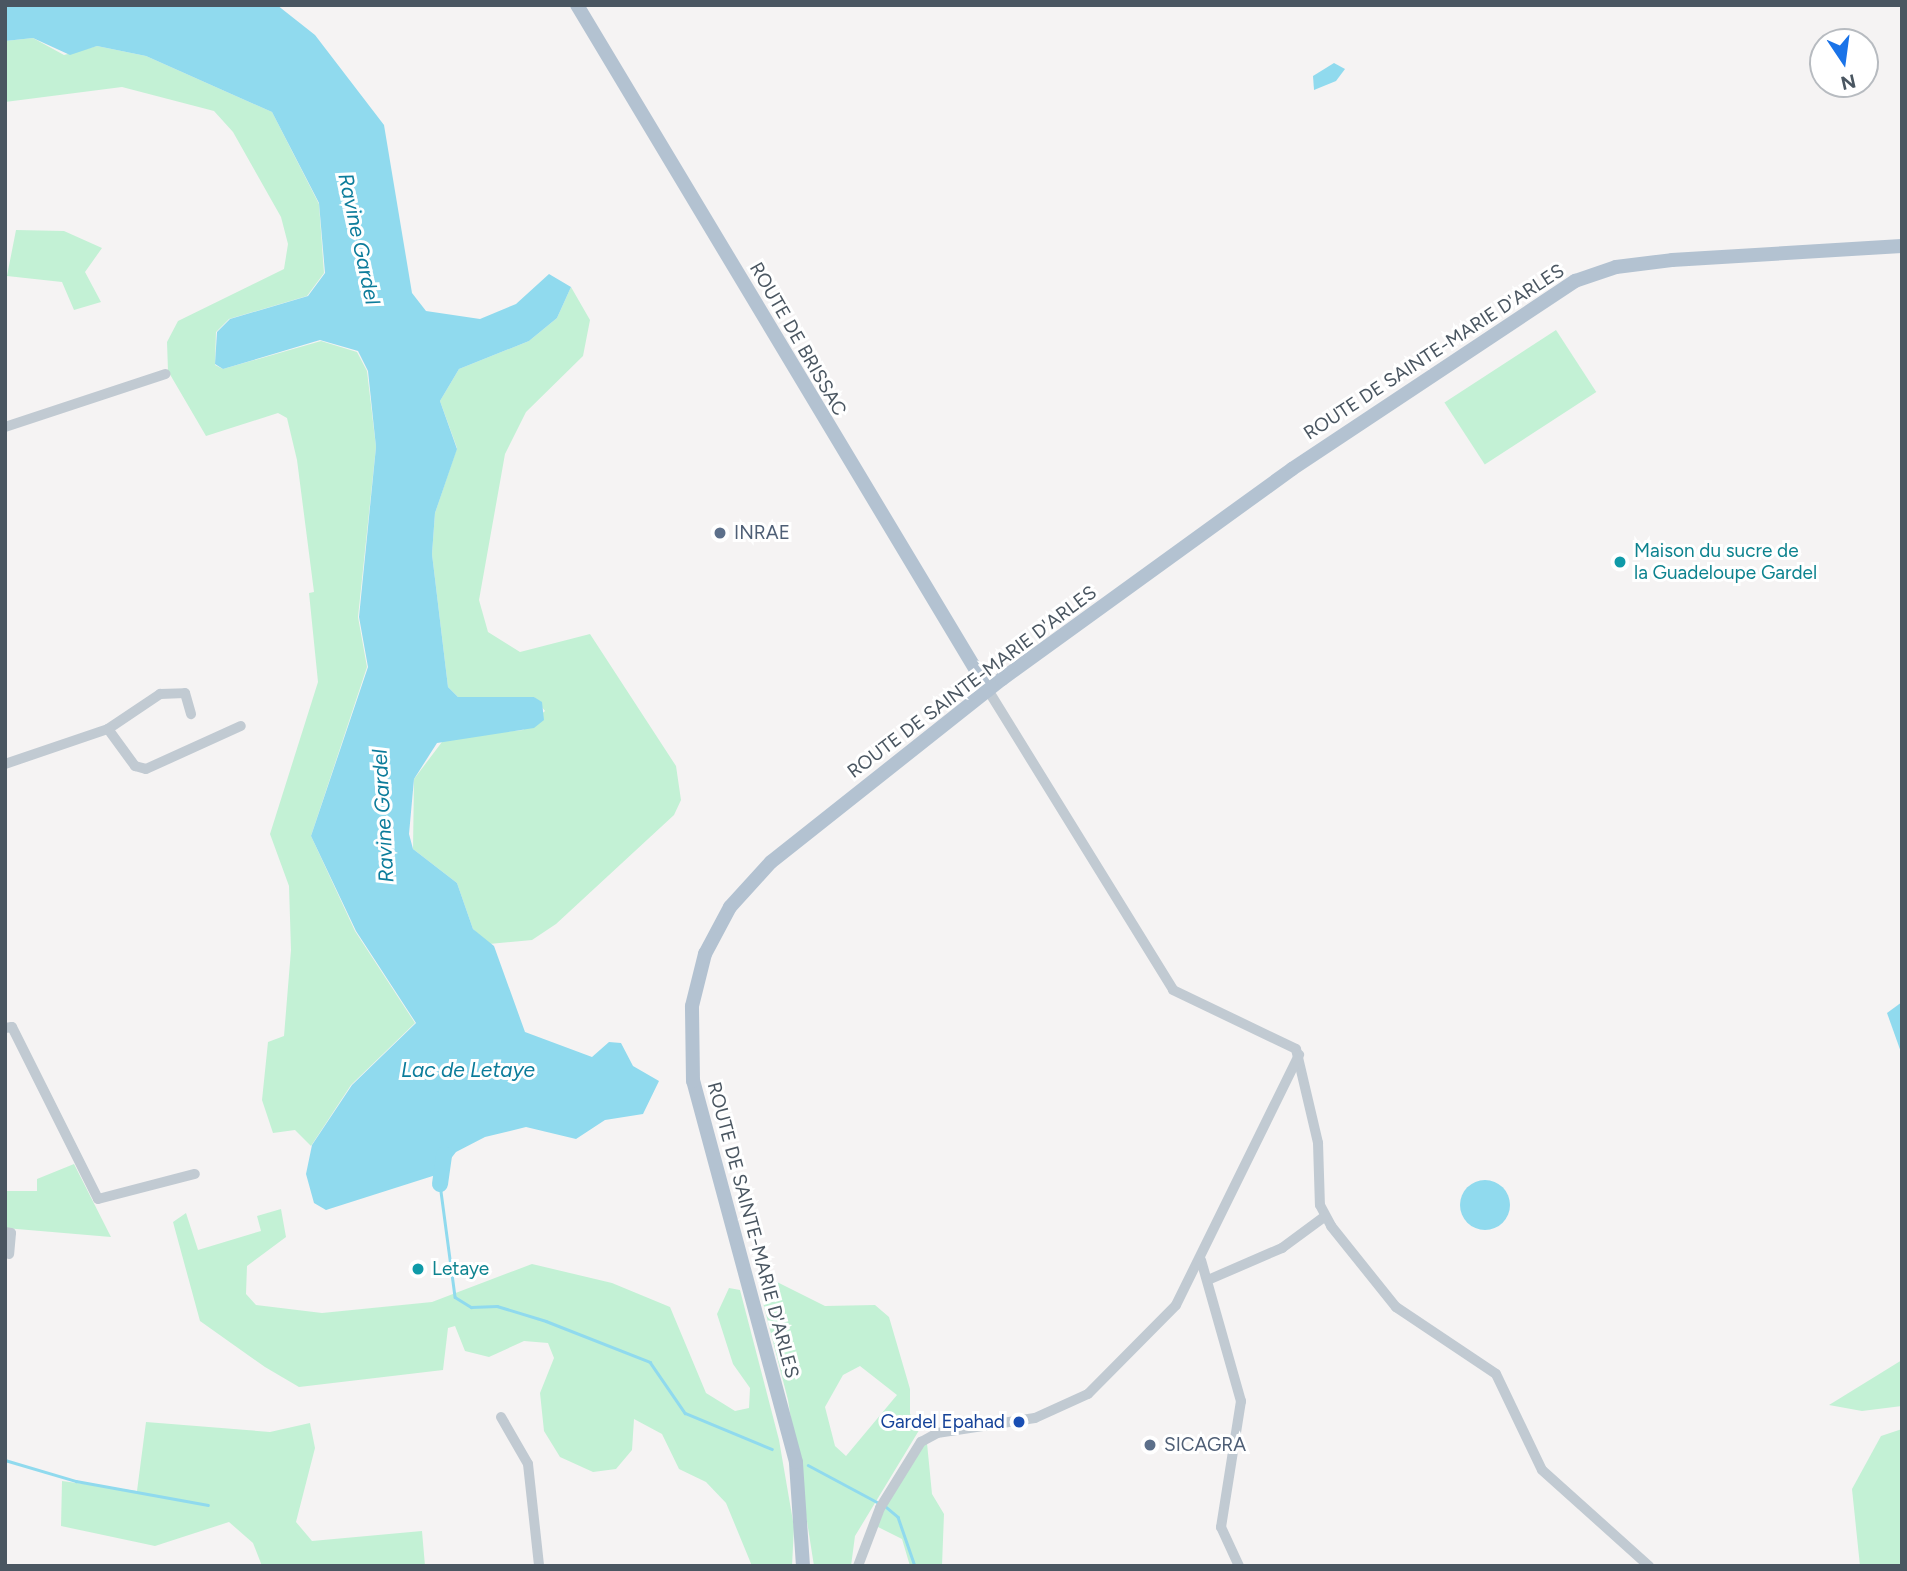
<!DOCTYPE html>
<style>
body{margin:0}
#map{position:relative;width:1907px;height:1571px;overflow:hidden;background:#f5f3f3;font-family:Figtree,sans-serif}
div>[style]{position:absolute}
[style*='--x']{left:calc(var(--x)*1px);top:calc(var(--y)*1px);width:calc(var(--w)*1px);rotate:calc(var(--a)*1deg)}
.green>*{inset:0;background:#c3f1d5;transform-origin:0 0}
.water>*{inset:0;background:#90daee}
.round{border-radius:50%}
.stream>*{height:2.5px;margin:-1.25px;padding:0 1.25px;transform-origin:1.25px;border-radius:1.25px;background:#90daee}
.river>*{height:16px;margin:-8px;padding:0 8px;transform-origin:8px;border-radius:8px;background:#90daee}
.minor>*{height:10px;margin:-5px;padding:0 5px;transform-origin:5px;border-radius:5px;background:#c1cad2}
.major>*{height:14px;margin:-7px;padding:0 7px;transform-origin:7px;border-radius:7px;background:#b3c2d1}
.dots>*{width:19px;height:19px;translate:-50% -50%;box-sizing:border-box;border:4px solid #fff;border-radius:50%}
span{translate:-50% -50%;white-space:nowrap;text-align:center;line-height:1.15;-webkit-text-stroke:6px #fff;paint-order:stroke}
.street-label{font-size:19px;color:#4a5661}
.service-label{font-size:19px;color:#4e5e75}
.left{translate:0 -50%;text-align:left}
.culture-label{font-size:19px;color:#0d838f}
.transit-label{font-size:19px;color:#164399}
.right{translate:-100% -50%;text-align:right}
.water-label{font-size:21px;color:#0c7c9b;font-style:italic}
.frame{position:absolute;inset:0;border:7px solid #4a5661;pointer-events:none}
.north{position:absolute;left:1809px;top:28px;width:70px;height:70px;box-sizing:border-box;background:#fff;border:2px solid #b7bbc0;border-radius:50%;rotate:167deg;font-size:19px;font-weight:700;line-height:28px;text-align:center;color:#4a5661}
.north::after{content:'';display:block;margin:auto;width:24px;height:32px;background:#1a73e8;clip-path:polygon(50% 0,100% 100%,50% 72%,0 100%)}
</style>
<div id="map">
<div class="green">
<div style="clip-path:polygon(33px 38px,64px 55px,97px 46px,146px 56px,272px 112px,319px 204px,324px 273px,307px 296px,229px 319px,216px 332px,215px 365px,223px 369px,321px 341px,357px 352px,367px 371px,376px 447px,358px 617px,367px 667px,311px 836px,355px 931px,415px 1023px,351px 1085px,311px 1146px,295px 1130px,273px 1133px,262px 1100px,268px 1042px,284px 1036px,291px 950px,289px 886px,270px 834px,318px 682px,309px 593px,314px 592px,297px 460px,287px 418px,278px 413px,206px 436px,168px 371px,167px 342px,178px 321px,284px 269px,288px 244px,281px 217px,233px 132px,214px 111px,122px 87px,5px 102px,5px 41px)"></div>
<div style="clip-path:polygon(16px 230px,64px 231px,102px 248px,85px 272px,101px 302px,74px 310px,62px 282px,7px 276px)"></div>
<div style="clip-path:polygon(571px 287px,590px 320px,583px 356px,526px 412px,505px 454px,479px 600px,488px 632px,520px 652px,590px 634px,676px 766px,681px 800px,674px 815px,556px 924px,532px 940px,489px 944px,473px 929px,457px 883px,413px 849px,414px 779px,445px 738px,523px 730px,545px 711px,534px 697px,458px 697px,448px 687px,432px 554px,435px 513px,457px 448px,440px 401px,459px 369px,529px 341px,557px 318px)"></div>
<div style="left:1556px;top:330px;width:74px;height:133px;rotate:57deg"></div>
<div style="clip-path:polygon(74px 1164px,111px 1237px,5px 1228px,5px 1191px,37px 1191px,37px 1179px)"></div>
<div style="clip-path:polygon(281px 1209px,286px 1237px,247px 1266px,246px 1294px,256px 1305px,322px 1313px,432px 1302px,532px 1264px,612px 1283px,670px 1307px,706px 1393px,735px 1411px,749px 1408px,750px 1388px,733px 1364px,717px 1314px,729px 1288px,740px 1290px,779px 1440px,794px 1527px,792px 1566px,752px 1566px,726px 1503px,706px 1482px,679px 1469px,662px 1434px,634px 1419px,632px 1450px,616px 1469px,593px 1472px,560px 1457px,544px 1431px,540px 1393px,554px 1358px,548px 1343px,524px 1341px,489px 1357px,465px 1351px,455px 1326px,448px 1328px,443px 1370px,299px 1387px,265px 1367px,200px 1321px,173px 1222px,186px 1213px,198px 1250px,261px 1231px,257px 1216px)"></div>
<div style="clip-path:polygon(evenodd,773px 1280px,825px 1306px,875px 1305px,889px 1317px,910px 1389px,910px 1414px,921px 1427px,855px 1536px,851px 1566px,814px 1566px,788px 1400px,759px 1287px,773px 1280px,860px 1366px,897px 1395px,846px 1456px,835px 1446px,825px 1407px,843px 1375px,860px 1366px)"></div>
<div style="clip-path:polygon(1902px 1360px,1902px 1406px,1862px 1411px,1829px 1405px)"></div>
<div style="clip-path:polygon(146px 1422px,270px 1432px,310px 1423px,315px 1448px,296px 1522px,312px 1541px,422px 1531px,425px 1566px,262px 1566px,253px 1543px,229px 1522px,155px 1546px,61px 1526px,62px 1481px,137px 1491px)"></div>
<div style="clip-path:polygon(1902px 1429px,1902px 1566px,1860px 1566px,1852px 1489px,1881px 1436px)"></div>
<div style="clip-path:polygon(927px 1443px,932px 1494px,944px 1514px,942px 1566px,910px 1566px,902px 1539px,876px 1526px,913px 1456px)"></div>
</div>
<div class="water">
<div style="clip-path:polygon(5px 5px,277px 5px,315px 35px,384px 125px,412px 293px,426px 311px,480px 319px,516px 304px,549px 274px,571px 287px,557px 318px,529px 341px,459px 369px,440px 401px,457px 449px,435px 513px,432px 554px,448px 687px,458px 697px,534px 697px,542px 702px,544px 720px,534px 728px,437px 743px,414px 779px,409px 834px,413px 849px,457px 883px,473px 929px,494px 946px,525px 1032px,592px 1057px,609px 1042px,621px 1043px,633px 1066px,659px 1081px,643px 1114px,605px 1120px,576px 1139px,526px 1127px,485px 1137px,456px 1152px,439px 1174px,326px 1210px,314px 1203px,306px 1174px,312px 1145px,352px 1085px,416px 1023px,356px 931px,311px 836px,368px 667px,359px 617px,376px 447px,368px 371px,358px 351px,320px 340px,223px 369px,215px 364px,217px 332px,230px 319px,308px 296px,325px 273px,319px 203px,272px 112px,146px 56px,97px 46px,70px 55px,33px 38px,5px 41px)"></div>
<div style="clip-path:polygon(1334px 63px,1345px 69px,1336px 81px,1314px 90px,1313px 76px)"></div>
<div style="clip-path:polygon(1902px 1002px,1902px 1055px,1887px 1013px)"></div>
<div class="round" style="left:1460px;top:1180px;width:50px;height:50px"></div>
</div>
<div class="stream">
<div style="--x:440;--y:1184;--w:114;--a:82.4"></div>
<div style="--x:455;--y:1297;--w:19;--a:32"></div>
<div style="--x:471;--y:1307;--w:26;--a:-2"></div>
<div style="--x:497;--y:1306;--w:51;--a:17"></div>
<div style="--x:546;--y:1321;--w:112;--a:21.5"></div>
<div style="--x:650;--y:1362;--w:62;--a:55.5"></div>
<div style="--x:685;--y:1413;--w:94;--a:22.5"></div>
<div style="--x:5;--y:1460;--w:74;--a:16.5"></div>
<div style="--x:76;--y:1481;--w:134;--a:10.3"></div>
<div style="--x:808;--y:1465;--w:81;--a:28.2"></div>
<div style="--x:885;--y:1506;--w:17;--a:40"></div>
<div style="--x:898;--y:1517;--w:52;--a:70.9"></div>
</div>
<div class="river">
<div style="--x:440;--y:1184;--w:30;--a:-82"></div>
</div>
<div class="minor">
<div style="--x:5;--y:427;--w:169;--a:-18.3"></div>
<div style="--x:988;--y:690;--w:352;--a:58.3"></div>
<div style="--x:1173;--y:990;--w:136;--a:25.6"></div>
<div style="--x:1296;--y:1049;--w:97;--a:76.8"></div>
<div style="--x:1318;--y:1143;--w:62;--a:88.2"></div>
<div style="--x:1320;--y:1205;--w:24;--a:62"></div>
<div style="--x:1331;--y:1226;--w:104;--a:51.3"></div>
<div style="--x:1396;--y:1307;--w:120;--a:33.8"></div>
<div style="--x:1496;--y:1374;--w:106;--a:64.4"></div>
<div style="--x:1542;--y:1470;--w:144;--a:41.9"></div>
<div style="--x:108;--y:729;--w:63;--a:-33.9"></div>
<div style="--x:160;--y:694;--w:25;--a:-2"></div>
<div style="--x:185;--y:693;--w:22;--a:74"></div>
<div style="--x:5;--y:764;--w:109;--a:-18.8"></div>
<div style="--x:108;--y:729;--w:46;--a:53.9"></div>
<div style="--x:135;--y:766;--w:11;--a:15"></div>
<div style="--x:146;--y:769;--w:104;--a:-24.4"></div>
<div style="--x:5;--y:1028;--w:7;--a:-8"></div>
<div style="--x:12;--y:1027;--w:192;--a:63.4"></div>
<div style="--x:98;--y:1199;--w:100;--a:-14.5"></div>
<div style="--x:5;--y:1232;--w:6;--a:9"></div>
<div style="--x:11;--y:1233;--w:21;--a:95"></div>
<div style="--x:1201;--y:1260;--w:147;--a:74.2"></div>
<div style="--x:1241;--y:1401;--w:128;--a:99"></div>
<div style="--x:1221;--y:1527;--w:43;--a:65.2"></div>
<div style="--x:1208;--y:1280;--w:81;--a:-23.4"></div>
<div style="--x:1282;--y:1248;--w:52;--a:-36.4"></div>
<div style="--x:501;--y:1417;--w:54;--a:60.1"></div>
<div style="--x:528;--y:1464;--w:103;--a:83.8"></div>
<div style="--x:858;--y:1566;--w:62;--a:-69.2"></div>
<div style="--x:880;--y:1508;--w:78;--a:-58.2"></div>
<div style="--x:921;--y:1442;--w:18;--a:-29"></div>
<div style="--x:937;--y:1433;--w:99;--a:-8.7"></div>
<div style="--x:1035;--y:1418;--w:58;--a:-24.4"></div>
<div style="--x:1088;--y:1394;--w:125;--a:-45.3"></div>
<div style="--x:1176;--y:1305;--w:279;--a:-63.8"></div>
</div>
<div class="major">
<div style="--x:577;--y:5;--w:799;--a:59.04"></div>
<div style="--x:803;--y:1566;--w:104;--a:-93.9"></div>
<div style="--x:796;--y:1462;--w:395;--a:-105.1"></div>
<div style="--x:693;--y:1081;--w:75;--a:-90.8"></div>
<div style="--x:692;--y:1006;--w:54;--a:-76"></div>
<div style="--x:705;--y:954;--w:53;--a:-62"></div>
<div style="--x:730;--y:907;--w:61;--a:-47.7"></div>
<div style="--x:771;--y:862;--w:295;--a:-38.4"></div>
<div style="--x:1002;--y:679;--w:358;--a:-35.9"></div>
<div style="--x:1292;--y:469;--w:340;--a:-33.6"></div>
<div style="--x:1575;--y:281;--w:43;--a:-18.9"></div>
<div style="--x:1616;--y:267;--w:56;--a:-7.1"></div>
<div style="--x:1672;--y:260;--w:230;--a:-3.5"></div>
</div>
<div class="dots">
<div style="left:720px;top:533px;background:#5c6f8a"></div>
<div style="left:1620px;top:562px;background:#0f9aa8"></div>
<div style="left:418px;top:1269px;background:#0f9aa8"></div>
<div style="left:1019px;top:1422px;background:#1a4fb4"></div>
<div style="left:1150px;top:1445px;background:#5c6f8a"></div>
</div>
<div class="street-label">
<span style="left:798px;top:339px;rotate:60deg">ROUTE DE BRISSAC</span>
<span style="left:1434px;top:352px;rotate:-33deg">ROUTE DE SAINTE-MARIE D'ARLES</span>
<span style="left:972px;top:682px;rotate:-37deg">ROUTE DE SAINTE-MARIE D'ARLES</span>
<span style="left:753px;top:1230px;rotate:75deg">ROUTE DE SAINTE-MARIE D'ARLES</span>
</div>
<div class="service-label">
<span class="left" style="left:734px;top:533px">INRAE</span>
<span class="left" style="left:1164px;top:1445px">SICAGRA</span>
</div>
<div class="culture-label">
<span class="left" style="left:1634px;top:562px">Maison du sucre de<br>la Guadeloupe Gardel</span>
<span class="left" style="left:432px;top:1269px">Letaye</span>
</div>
<div class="transit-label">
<span class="right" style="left:1005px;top:1422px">Gardel Epahad</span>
</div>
<div class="water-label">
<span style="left:359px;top:239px;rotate:78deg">Ravine Gardel</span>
<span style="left:383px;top:816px;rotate:-93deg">Ravine Gardel</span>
<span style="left:468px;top:1070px">Lac de Letaye</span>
</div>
<div class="frame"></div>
<div class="north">N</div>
</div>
